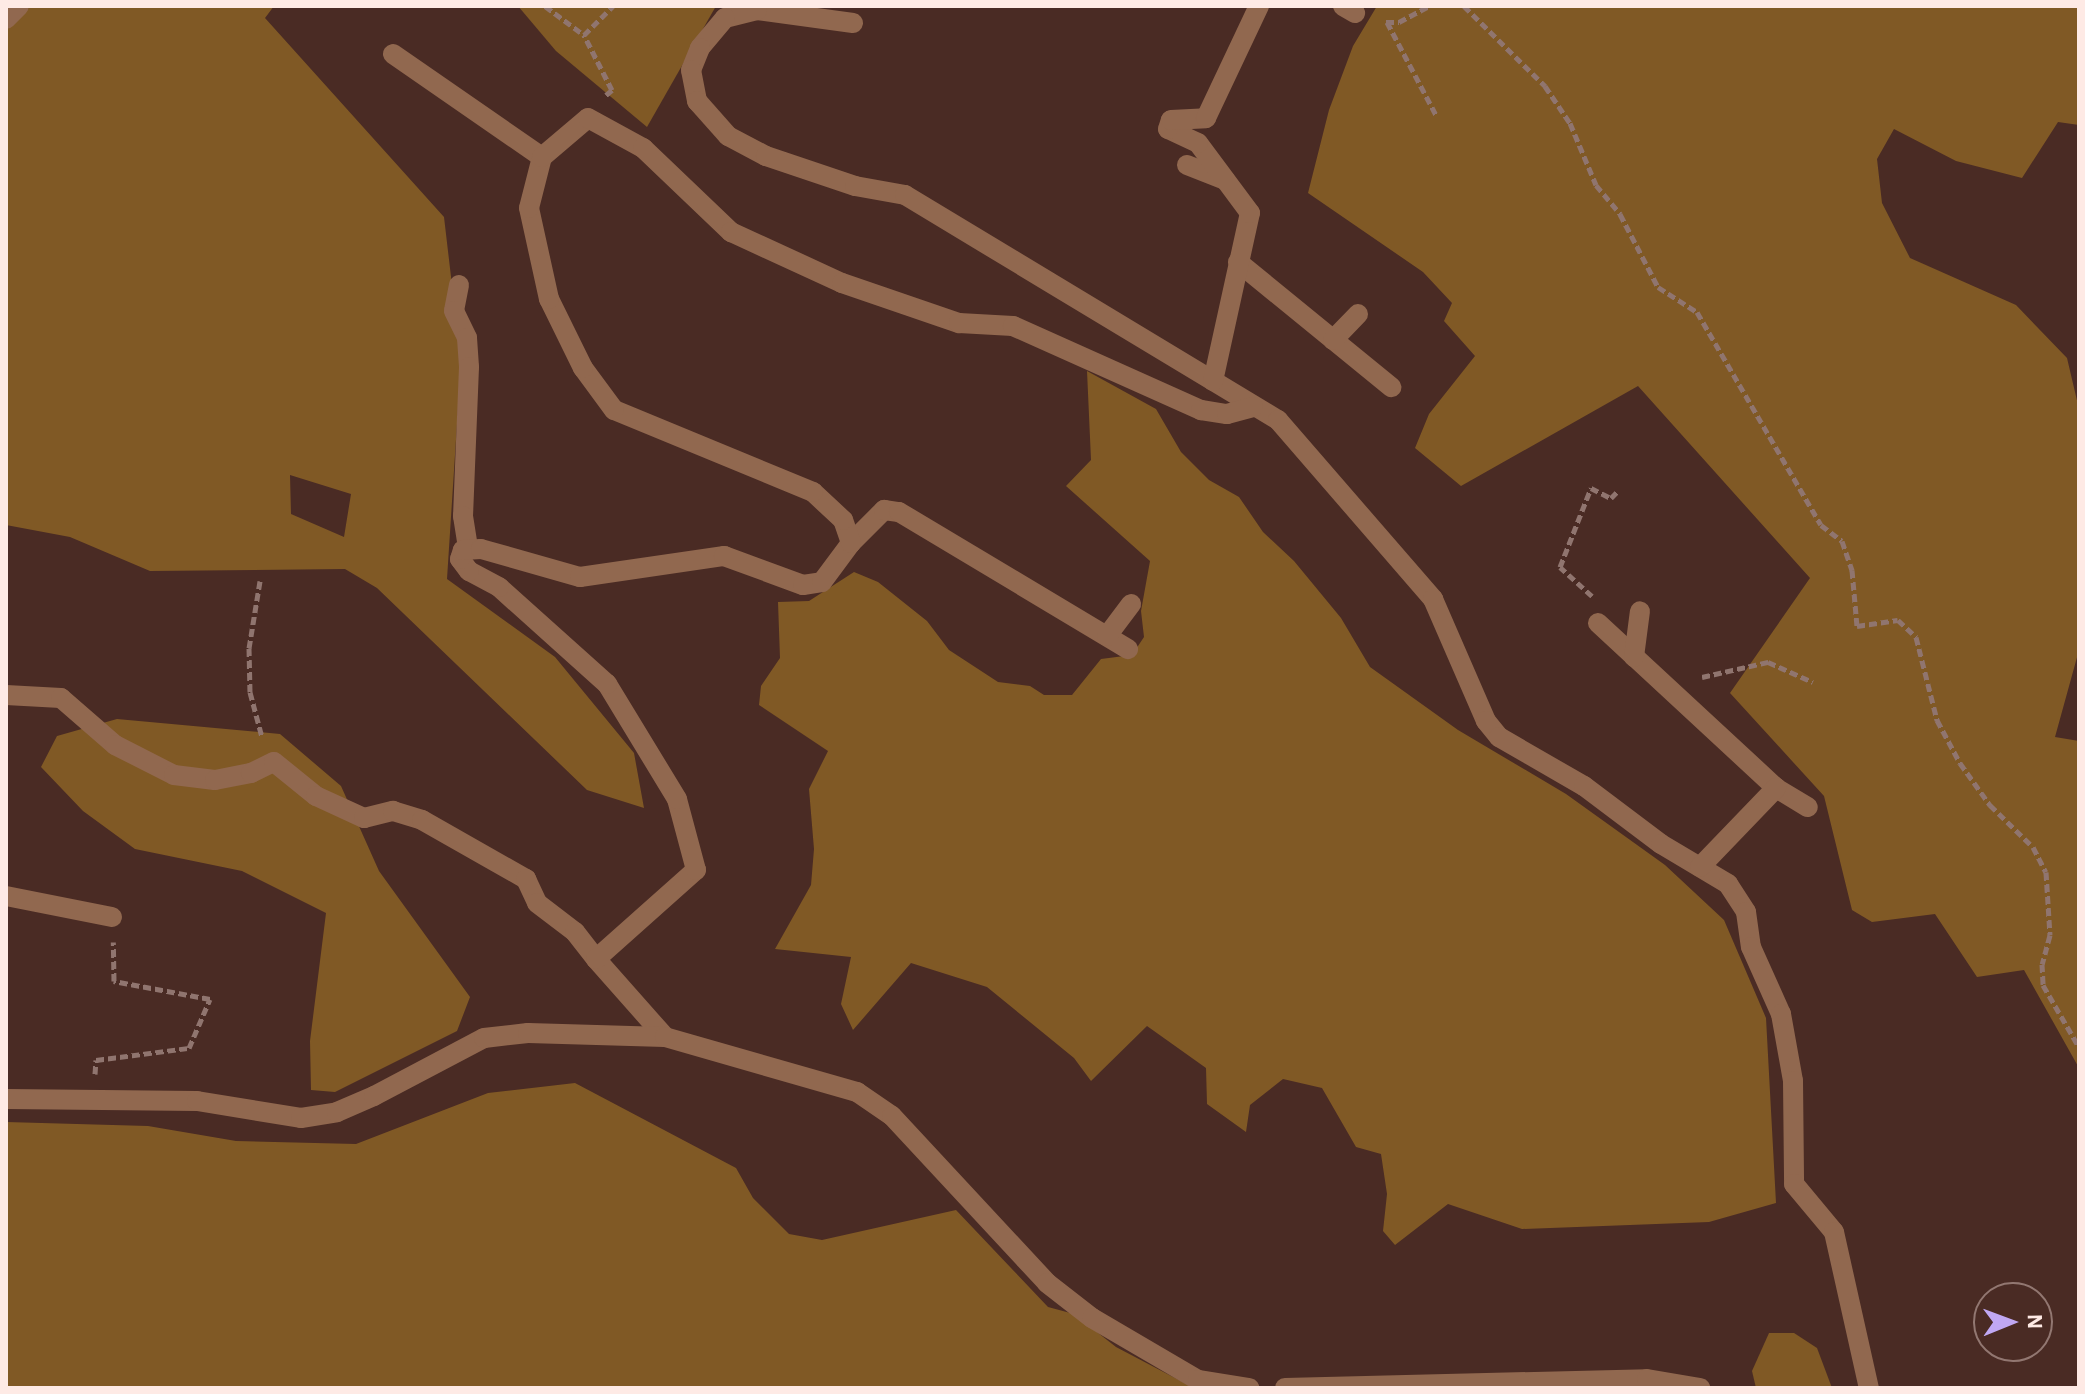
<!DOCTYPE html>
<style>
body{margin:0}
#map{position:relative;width:2085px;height:1394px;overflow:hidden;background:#4a2b24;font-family:"Alegreya Sans",sans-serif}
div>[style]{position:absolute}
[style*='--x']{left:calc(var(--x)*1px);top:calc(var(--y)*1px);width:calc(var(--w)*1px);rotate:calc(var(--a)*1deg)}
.forest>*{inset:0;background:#805925}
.path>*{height:5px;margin-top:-2.5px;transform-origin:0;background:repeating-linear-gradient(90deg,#90756f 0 8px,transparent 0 12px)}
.minor>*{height:20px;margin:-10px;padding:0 10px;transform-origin:10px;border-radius:10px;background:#91684f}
span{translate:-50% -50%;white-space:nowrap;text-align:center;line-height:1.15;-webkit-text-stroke:6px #4a2b24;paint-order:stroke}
.frame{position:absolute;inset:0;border:8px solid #feeae5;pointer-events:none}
.north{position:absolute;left:1973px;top:1282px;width:80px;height:80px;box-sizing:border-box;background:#4a2b24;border:2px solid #927771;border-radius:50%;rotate:89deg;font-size:22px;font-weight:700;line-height:32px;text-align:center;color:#feeae5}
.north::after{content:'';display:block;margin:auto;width:28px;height:36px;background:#c0a8f3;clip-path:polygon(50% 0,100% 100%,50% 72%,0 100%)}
</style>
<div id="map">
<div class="forest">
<div style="clip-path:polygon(evenodd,6px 6px,274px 6px,265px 18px,444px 217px,461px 362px,447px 579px,555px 657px,634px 753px,644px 808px,587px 790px,377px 588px,345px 569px,150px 571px,70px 537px,6px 525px,6px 6px,290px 475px,351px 494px,344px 537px,291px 514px,290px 475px)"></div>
<div style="clip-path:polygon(518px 6px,716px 6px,647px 127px,556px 51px)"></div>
<div style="clip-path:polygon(1377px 6px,2079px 6px,2079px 125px,2058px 122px,2022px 178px,1956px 161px,1894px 129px,1877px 159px,1882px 203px,1910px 258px,2016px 305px,2067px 358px,2079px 409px,2079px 650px,2055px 737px,2079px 741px,2079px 1068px,2024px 970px,1977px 977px,1935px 914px,1872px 922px,1852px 910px,1824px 796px,1730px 693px,1810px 578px,1638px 386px,1461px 486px,1415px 448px,1429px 414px,1475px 356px,1444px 321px,1452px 303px,1423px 272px,1308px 193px,1329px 110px,1353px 46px)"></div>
<div style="clip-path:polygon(1087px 371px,1156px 409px,1181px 452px,1209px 480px,1239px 497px,1263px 532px,1294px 561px,1341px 618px,1370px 667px,1458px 730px,1566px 794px,1665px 865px,1724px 920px,1766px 1018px,1776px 1203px,1709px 1222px,1522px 1229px,1448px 1204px,1395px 1245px,1383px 1231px,1387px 1194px,1381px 1154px,1356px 1147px,1322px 1088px,1283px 1079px,1250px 1105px,1246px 1132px,1207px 1104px,1206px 1068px,1147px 1026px,1091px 1081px,1074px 1058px,987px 987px,911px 963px,853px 1030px,841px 1004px,851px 957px,775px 949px,811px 885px,814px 849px,809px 789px,828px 751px,759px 705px,761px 686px,780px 658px,778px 602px,809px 601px,854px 572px,878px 582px,927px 621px,949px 650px,998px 682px,1030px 686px,1044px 695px,1072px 695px,1101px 659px,1132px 655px,1144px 637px,1141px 611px,1150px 561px,1066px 486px,1091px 460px)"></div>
<div style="clip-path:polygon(117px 719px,280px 734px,341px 786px,379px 871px,470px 997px,457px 1031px,335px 1092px,311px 1090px,310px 1041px,326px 913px,242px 871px,135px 849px,83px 811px,41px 767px,57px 736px)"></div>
<div style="clip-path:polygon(575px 1083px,736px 1168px,753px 1198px,789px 1234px,822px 1240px,956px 1210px,1048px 1307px,1074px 1314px,1116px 1347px,1194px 1388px,6px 1388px,6px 1122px,148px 1126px,236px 1141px,356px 1144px,488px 1093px)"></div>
<div style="clip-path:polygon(1769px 1333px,1794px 1333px,1817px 1348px,1832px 1388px,1756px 1388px,1752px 1371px)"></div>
</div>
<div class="path">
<div style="--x:545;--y:6;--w:49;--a:36.6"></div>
<div style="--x:1464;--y:6;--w:114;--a:44.6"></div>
<div style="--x:1545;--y:86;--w:45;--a:56"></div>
<div style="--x:1570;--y:123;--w:67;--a:67.2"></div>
<div style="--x:1596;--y:185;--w:38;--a:50"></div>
<div style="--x:1620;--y:214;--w:82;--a:62.5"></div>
<div style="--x:1658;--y:287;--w:46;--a:32.7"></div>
<div style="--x:1697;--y:312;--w:246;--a:59.8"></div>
<div style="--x:1821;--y:525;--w:26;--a:37"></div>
<div style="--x:1842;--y:541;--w:31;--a:71"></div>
<div style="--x:1852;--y:570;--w:56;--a:84.9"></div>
<div style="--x:1857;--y:626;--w:41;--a:-8.3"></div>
<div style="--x:1898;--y:620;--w:25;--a:43"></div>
<div style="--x:1916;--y:637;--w:86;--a:75.8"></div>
<div style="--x:1937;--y:720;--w:49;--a:61.9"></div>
<div style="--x:1960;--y:763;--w:52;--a:54.5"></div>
<div style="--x:1990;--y:805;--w:60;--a:44.3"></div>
<div style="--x:2033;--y:847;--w:28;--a:63"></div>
<div style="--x:2046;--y:872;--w:63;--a:86.4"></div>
<div style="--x:2050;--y:935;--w:30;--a:105"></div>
<div style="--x:2042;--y:964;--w:21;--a:87"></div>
<div style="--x:2043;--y:985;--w:72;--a:59.9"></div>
<div style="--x:1386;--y:22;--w:13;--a:0"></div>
<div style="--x:1399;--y:22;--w:34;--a:-28"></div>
<div style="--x:1387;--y:22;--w:105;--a:62.2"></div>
<div style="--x:606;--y:95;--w:8;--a:-40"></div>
<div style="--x:612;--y:90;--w:62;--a:-117"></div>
<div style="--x:584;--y:35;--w:41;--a:-45"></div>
<div style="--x:260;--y:581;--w:68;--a:99.3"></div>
<div style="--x:249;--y:648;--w:44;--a:88.7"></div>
<div style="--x:250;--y:692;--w:47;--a:75.1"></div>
<div style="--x:1592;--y:596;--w:43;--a:-137.8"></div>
<div style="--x:1560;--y:567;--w:85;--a:-68.6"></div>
<div style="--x:1591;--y:488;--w:22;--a:27"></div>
<div style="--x:1611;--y:498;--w:8;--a:-45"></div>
<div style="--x:1702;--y:677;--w:68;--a:-12.8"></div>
<div style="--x:1768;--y:662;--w:49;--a:24"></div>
<div style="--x:95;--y:1074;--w:14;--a:-86"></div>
<div style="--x:96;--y:1060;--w:94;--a:-7.4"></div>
<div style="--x:189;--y:1048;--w:53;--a:-66.8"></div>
<div style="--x:210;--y:999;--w:98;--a:-169.4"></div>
<div style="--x:114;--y:981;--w:39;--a:-91"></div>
</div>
<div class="minor">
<div style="--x:1343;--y:6;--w:14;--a:30"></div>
<div style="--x:6;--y:19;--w:18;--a:-45"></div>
<div style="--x:853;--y:23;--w:97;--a:-172.3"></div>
<div style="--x:757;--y:10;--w:33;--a:166"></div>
<div style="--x:725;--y:18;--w:39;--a:130"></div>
<div style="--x:700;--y:48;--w:24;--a:112"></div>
<div style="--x:691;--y:70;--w:32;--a:79"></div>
<div style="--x:697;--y:101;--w:47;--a:48.5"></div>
<div style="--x:728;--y:136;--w:43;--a:27.8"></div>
<div style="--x:766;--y:156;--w:94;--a:18.6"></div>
<div style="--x:855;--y:186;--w:51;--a:10.2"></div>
<div style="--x:905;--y:195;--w:436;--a:31.1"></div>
<div style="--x:1278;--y:420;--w:237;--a:49.1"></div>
<div style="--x:1433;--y:599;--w:133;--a:66.5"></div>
<div style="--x:1486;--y:721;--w:21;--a:51"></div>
<div style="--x:1499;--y:737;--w:98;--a:30"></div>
<div style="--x:1584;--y:786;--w:96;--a:37"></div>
<div style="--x:1661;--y:844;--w:78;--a:30.8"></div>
<div style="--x:1728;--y:884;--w:33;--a:57"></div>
<div style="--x:1746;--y:912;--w:35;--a:82"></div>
<div style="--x:1751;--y:947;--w:73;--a:65.9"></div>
<div style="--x:1781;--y:1014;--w:68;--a:79.8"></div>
<div style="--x:1793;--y:1081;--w:103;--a:89.4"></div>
<div style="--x:1794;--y:1184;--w:62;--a:50.2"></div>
<div style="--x:1834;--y:1232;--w:160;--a:77.4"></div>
<div style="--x:393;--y:54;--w:181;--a:34.7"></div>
<div style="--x:1187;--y:165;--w:41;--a:21.5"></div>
<div style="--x:1238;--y:262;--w:198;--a:39.2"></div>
<div style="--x:459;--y:285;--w:26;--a:101"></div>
<div style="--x:454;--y:311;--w:30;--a:64"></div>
<div style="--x:467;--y:338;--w:29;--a:86"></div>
<div style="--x:469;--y:367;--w:149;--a:92.3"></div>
<div style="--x:463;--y:516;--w:33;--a:81"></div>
<div style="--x:1333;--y:340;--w:36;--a:-46"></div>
<div style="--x:1213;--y:381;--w:172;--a:-77.6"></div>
<div style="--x:1250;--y:213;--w:87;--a:-126.6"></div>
<div style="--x:1198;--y:143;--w:33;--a:-155"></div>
<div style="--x:1168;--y:129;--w:9;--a:-72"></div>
<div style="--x:1171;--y:120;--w:35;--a:-3"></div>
<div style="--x:1206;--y:118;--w:124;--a:-64.7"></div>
<div style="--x:851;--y:543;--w:47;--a:-45"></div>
<div style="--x:884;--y:510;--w:15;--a:8"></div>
<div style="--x:899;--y:512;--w:267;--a:30.9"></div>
<div style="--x:1598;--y:623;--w:243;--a:42.8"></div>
<div style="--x:1776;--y:788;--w:37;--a:31"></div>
<div style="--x:1107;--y:636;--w:40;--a:-53"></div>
<div style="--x:1634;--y:657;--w:46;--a:-82.6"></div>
<div style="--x:6;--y:695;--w:55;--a:3.1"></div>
<div style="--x:61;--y:698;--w:72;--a:41"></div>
<div style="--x:115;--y:745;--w:66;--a:27"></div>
<div style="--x:174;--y:775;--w:41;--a:7"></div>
<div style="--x:215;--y:780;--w:37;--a:-11"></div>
<div style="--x:251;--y:773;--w:25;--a:-26"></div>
<div style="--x:274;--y:762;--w:54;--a:39"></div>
<div style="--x:316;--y:796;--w:53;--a:24.6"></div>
<div style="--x:364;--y:818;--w:30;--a:-14"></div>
<div style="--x:393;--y:811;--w:30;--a:17"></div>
<div style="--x:422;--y:820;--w:120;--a:29.6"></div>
<div style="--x:526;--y:879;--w:26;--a:65"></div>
<div style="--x:537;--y:903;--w:48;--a:37.3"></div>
<div style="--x:575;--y:932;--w:34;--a:52"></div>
<div style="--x:1700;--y:867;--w:110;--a:-46.1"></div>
<div style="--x:6;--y:896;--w:108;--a:11.2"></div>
<div style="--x:665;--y:1037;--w:104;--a:-131.5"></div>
<div style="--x:596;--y:959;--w:134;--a:-41.7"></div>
<div style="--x:696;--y:870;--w:73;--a:-105"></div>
<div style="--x:677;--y:799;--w:135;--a:-121.3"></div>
<div style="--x:607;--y:684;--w:145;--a:-138.1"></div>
<div style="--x:499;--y:587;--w:34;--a:-152"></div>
<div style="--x:469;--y:571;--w:15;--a:-127"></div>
<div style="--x:460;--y:559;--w:9;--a:-72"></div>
<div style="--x:463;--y:550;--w:18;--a:-3"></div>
<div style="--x:481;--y:549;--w:103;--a:15.8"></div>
<div style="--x:580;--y:577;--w:146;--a:-8.3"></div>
<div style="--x:724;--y:556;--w:84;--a:20.2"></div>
<div style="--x:803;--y:585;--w:19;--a:-9"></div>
<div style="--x:822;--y:582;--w:49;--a:-53.4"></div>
<div style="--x:851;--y:543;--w:24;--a:-109"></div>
<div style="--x:843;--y:520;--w:41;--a:-137"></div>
<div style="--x:813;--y:492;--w:215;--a:-157.6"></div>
<div style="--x:614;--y:410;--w:52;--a:-126.4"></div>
<div style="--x:583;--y:368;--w:77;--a:-116.2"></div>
<div style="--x:549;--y:299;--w:93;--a:-102.4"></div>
<div style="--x:529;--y:208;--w:53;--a:-75.7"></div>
<div style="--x:542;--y:157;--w:60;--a:-40.3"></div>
<div style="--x:588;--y:118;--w:63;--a:28.6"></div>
<div style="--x:643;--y:148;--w:122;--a:43.7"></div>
<div style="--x:731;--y:232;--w:122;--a:24.7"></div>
<div style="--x:842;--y:283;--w:124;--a:18.9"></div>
<div style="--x:959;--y:323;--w:54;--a:3.2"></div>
<div style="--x:1013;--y:326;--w:206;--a:24.1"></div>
<div style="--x:1201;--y:410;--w:26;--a:9"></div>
<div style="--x:1227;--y:414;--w:27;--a:-15"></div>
<div style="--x:6;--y:1099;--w:191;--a:0.6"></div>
<div style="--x:197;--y:1101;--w:105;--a:9.3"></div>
<div style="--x:301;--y:1118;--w:36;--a:-9"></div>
<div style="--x:337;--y:1112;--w:40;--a:-23.4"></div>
<div style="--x:374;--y:1096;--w:124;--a:-27.8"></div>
<div style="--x:484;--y:1038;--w:44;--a:-6.5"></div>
<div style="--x:528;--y:1033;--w:137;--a:1.7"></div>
<div style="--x:665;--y:1037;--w:200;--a:16"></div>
<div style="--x:857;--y:1092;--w:42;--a:34.4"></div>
<div style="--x:892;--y:1116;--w:228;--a:47.1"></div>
<div style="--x:1047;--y:1283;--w:57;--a:37.9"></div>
<div style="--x:1092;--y:1318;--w:123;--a:30.3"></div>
<div style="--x:1198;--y:1380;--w:52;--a:8.9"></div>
<div style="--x:1285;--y:1388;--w:362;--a:-1.4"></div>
<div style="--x:1647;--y:1379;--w:54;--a:9.6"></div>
</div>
<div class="frame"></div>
<div class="north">N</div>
</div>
